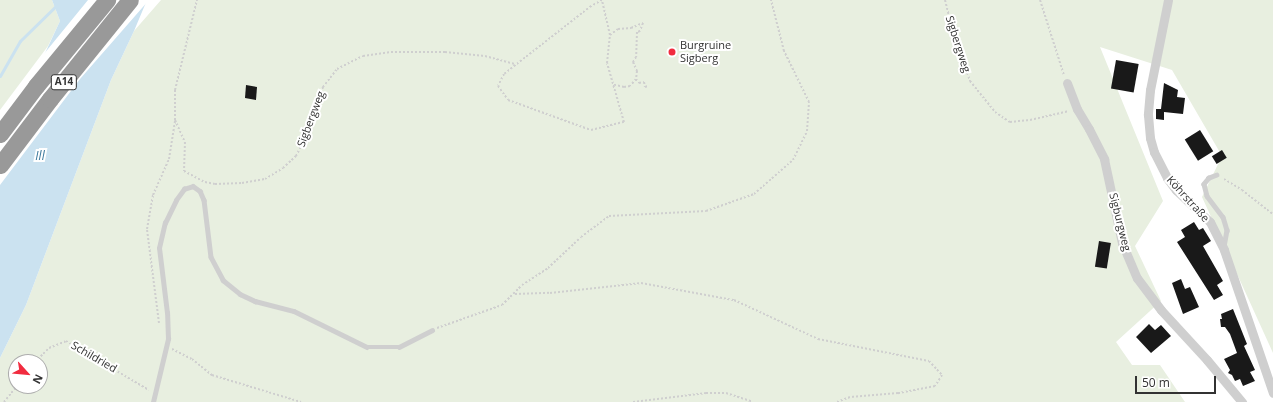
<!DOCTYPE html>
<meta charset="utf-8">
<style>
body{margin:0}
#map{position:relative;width:1273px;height:402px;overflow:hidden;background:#fff;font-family:"Open Sans",sans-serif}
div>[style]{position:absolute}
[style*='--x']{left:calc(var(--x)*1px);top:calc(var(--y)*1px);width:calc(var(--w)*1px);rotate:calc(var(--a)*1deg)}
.green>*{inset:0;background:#e8efe0}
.water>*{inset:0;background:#cbe2f0}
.pier>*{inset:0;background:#fff}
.stream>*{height:3px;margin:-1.5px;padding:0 1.5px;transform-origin:1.5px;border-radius:1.5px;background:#cbe2f0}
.building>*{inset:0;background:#191919;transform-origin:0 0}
.path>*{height:2px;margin-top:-1px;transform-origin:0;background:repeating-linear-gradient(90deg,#cfcfcf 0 2px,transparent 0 4px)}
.lane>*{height:4.5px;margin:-2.25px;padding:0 2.25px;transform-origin:2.25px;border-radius:2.25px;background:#cfcfcf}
.street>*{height:9px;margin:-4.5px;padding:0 4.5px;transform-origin:4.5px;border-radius:4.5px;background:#cfcfcf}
.highway>*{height:17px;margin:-8.5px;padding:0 8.5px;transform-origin:8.5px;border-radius:8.5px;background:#999}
.dots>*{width:11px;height:11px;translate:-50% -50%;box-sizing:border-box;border:2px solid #fff;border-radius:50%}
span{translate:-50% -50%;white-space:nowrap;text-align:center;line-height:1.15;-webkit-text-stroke:4px #fff;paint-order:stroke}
.shield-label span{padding:1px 3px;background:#fff;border:1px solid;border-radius:3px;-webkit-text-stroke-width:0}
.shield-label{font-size:10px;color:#323232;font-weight:700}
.street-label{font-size:11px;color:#323232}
.poi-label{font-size:11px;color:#323232}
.left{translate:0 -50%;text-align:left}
.water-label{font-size:12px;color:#39779b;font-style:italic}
.north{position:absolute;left:8px;top:354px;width:40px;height:40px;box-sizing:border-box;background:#fff;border:1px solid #adadad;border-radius:50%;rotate:117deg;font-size:11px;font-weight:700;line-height:16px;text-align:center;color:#323232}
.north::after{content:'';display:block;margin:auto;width:14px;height:18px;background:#f12c3f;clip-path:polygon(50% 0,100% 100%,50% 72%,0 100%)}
.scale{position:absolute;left:1135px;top:376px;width:81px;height:18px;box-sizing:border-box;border:2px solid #323232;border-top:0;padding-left:5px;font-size:12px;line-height:14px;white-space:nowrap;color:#323232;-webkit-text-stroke:3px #fff;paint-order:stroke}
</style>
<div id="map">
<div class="green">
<div style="clip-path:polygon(0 0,52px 0,60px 21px,48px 46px,0 110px)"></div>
<div style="clip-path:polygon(evenodd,161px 0,1273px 0,1273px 353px,1202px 197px,1222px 156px,1172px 70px,1100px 47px,1163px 201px,1135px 246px,1161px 301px,1116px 342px,1132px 365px,1160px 365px,1185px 402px,0 402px,0 358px,26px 305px,111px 80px,134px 31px,161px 0,16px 362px,40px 362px,40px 386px,16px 386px,16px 362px)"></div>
</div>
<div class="water">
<div style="clip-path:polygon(52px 0,147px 0,134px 31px,111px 80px,26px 305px,0 358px,0 150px,60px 21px)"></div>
</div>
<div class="pier">
<div style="clip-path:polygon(88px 0,149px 0,80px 79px,0 185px,0 145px,39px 60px)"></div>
</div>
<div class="stream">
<div style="--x:0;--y:76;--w:40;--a:-60.3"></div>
<div style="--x:20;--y:41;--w:59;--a:-44.3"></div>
</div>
<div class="building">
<div style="left:1116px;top:60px;width:23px;height:29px;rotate:10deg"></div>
<div style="clip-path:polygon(1164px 83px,1178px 90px,1177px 97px,1185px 98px,1183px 114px,1164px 112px,1164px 120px,1156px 119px,1156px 109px,1161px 109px)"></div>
<div style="clip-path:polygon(246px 85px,257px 87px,256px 100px,245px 98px)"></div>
<div style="left:1200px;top:130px;width:25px;height:18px;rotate:58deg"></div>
<div style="left:1222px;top:150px;width:9px;height:12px;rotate:58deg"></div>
<div style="clip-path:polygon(1194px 222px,1199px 230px,1203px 228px,1211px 241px,1203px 246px,1223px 281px,1217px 285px,1223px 295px,1214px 300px,1177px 242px,1185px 237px,1181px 230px)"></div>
<div style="left:1099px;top:241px;width:12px;height:26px;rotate:9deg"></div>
<div style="clip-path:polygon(1181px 279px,1185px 289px,1190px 287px,1199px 307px,1183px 314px,1172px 283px)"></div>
<div style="clip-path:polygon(1233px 309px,1247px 344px,1244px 346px,1255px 370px,1250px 372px,1255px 381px,1243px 386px,1240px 379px,1235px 381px,1232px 375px,1228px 373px,1230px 370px,1224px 359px,1237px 353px,1230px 334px,1225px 327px,1221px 327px,1220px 319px,1222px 319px,1221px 314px)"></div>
<div style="clip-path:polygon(1149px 324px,1155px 330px,1161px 325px,1171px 336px,1151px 353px,1136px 337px)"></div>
</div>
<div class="path">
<div style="--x:602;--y:0;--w:13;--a:151"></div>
<div style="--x:591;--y:6;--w:110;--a:142"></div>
<div style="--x:504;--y:74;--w:13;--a:117"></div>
<div style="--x:498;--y:86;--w:17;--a:54"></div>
<div style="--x:508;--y:100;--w:88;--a:19.9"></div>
<div style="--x:591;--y:130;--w:34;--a:-14"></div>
<div style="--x:624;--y:122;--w:61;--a:-106.1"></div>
<div style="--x:607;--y:63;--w:28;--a:-84"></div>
<div style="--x:610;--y:35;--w:36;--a:-103"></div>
<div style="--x:945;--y:0;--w:36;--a:76"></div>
<div style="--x:954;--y:35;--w:49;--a:70.8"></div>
<div style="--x:970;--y:81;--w:40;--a:51"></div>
<div style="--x:995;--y:112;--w:18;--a:34"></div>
<div style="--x:1010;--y:122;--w:20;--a:-6"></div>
<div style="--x:1030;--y:120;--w:39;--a:-13"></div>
<div style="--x:1040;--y:0;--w:79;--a:72.3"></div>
<div style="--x:610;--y:35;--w:10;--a:-37"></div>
<div style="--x:618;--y:29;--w:13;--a:-4"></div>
<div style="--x:631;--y:28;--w:13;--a:-23"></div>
<div style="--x:643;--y:23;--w:9;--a:111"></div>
<div style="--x:640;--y:31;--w:3;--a:162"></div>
<div style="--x:637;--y:32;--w:25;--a:92"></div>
<div style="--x:636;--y:57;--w:6;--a:121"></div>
<div style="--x:633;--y:62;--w:10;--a:66"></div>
<div style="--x:637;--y:71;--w:8;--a:97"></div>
<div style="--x:636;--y:79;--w:9;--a:131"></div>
<div style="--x:630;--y:86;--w:6;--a:171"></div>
<div style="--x:624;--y:87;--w:12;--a:-166"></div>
<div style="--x:636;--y:79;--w:5;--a:53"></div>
<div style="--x:639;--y:83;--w:5;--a:-11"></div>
<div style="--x:644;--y:82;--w:5;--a:79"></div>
<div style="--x:645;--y:87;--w:3;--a:-18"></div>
<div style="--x:175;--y:120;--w:24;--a:66"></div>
<div style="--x:185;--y:142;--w:29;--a:92"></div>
<div style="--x:184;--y:171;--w:24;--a:28"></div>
<div style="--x:205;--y:182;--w:10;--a:11"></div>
<div style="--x:215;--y:184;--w:27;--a:-2"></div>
<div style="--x:242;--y:183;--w:23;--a:-10"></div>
<div style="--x:265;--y:179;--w:21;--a:-31"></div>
<div style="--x:283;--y:168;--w:18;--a:-43"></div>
<div style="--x:296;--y:156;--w:25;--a:-63"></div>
<div style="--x:307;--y:134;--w:50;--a:-71.2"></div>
<div style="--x:323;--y:87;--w:23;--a:-52"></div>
<div style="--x:337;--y:69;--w:29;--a:-27"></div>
<div style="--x:363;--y:56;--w:28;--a:-8"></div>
<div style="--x:391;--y:52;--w:54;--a:0"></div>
<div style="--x:445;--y:52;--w:40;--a:5.7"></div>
<div style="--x:485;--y:56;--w:31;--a:15"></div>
<div style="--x:1224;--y:179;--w:21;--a:31"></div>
<div style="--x:1242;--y:190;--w:39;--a:38"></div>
<div style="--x:515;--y:294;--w:35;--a:-2"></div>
<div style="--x:550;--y:293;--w:92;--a:-6.3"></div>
<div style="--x:641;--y:283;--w:95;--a:10.4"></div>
<div style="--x:734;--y:300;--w:93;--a:24.9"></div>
<div style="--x:818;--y:339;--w:113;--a:11.2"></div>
<div style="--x:929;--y:361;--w:19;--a:47"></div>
<div style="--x:942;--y:375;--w:13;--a:122"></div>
<div style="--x:935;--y:386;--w:38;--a:169"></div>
<div style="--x:898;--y:393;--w:48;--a:175.2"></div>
<div style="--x:850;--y:397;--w:14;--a:159"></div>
<div style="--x:159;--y:323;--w:95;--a:-97.3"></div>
<div style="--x:147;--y:229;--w:35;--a:-80"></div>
<div style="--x:153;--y:195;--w:39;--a:-66"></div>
<div style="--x:169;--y:159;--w:39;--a:-81"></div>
<div style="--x:175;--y:120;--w:30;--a:-90"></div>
<div style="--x:175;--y:90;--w:93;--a:-76.3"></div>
<div style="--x:437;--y:328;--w:69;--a:-19.5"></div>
<div style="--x:502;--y:305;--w:28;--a:-45"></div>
<div style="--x:522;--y:285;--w:31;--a:-33"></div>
<div style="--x:548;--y:268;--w:45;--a:-43.2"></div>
<div style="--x:581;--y:237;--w:35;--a:-37"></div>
<div style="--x:609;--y:216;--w:97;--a:-3"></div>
<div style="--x:706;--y:211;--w:51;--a:-19.5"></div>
<div style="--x:754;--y:194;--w:52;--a:-41.1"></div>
<div style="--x:793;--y:160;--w:32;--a:-64"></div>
<div style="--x:807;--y:131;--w:29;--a:-86"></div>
<div style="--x:809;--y:102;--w:57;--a:-116.1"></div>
<div style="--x:784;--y:51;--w:53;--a:-104.3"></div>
<div style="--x:172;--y:349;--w:22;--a:27"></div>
<div style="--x:192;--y:359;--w:26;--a:39"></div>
<div style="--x:212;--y:375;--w:93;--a:16.9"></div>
<div style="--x:35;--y:362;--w:20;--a:-45"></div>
<div style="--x:49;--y:348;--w:18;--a:-22"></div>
<div style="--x:66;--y:341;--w:96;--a:30.6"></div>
<div style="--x:4;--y:402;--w:21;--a:-51"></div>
<div style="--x:633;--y:402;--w:74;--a:-7"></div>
<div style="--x:706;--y:393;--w:20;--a:0"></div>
<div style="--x:726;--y:393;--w:28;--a:18"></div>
</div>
<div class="lane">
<div style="--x:1217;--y:175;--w:9;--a:159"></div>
<div style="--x:1209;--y:178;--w:8;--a:130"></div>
<div style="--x:1204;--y:184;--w:12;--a:76"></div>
<div style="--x:1207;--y:196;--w:26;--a:53"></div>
<div style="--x:1223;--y:217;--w:14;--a:73"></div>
<div style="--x:1227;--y:230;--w:17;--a:100"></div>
<div style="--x:153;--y:402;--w:65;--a:-76.6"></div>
<div style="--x:168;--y:339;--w:26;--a:-92"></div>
<div style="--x:167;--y:313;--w:65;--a:-97"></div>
<div style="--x:159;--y:248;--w:26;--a:-77"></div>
<div style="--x:165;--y:223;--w:25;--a:-64"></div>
<div style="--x:176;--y:200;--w:14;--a:-54"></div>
<div style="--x:184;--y:189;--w:9;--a:-18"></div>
<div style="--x:193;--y:186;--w:9;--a:36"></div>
<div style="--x:200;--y:191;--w:10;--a:66"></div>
<div style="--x:204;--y:200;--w:57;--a:83"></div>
<div style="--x:211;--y:257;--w:26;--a:62"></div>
<div style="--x:223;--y:280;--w:22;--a:39"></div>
<div style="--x:240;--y:294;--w:17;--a:25"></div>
<div style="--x:255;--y:301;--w:40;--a:14.4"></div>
<div style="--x:294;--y:311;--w:81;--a:26.3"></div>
<div style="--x:367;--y:347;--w:32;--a:0"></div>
<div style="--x:399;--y:347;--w:37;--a:-27"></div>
</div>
<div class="street">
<div style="--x:1168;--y:0;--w:92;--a:101.3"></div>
<div style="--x:1150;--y:90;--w:25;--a:95"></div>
<div style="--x:1148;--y:115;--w:23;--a:85"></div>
<div style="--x:1150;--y:138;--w:15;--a:74"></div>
<div style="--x:1154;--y:152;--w:29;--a:63"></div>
<div style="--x:1167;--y:178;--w:15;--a:53"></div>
<div style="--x:1176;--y:190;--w:47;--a:43.3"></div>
<div style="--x:1210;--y:222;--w:31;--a:63"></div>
<div style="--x:1224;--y:250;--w:151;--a:71.1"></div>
<div style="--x:1067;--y:83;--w:28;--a:69"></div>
<div style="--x:1077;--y:109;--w:23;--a:59"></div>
<div style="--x:1089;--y:129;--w:34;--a:63"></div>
<div style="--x:1104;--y:159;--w:86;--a:77.9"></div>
<div style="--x:1122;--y:243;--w:38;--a:67"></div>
<div style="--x:1137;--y:278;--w:40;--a:53"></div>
<div style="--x:1161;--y:310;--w:68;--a:47.4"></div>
<div style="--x:1207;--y:360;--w:55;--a:50.2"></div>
</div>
<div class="highway">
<div style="--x:0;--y:134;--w:60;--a:-53.1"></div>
<div style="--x:36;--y:86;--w:112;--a:-50.5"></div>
<div style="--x:0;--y:165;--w:83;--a:-52.9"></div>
<div style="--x:50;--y:99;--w:127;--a:-51.1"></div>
</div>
<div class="dots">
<div style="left:672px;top:52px;background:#f12c3f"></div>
</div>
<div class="shield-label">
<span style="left:64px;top:82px">A14</span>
</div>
<div class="street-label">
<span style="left:958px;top:44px;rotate:72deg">Sigbergweg</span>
<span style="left:311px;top:119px;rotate:-69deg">Sigbergweg</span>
<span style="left:1188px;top:199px;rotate:48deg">Köhrstraße</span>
<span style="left:1120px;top:222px;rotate:76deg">Sigburgweg</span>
<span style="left:94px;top:357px;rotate:30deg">Schildried</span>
</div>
<div class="poi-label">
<span class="left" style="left:680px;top:52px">Burgruine<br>Sigberg</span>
</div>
<div class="water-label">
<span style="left:40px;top:156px">Ill</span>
</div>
<div class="north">N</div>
<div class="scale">50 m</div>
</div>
